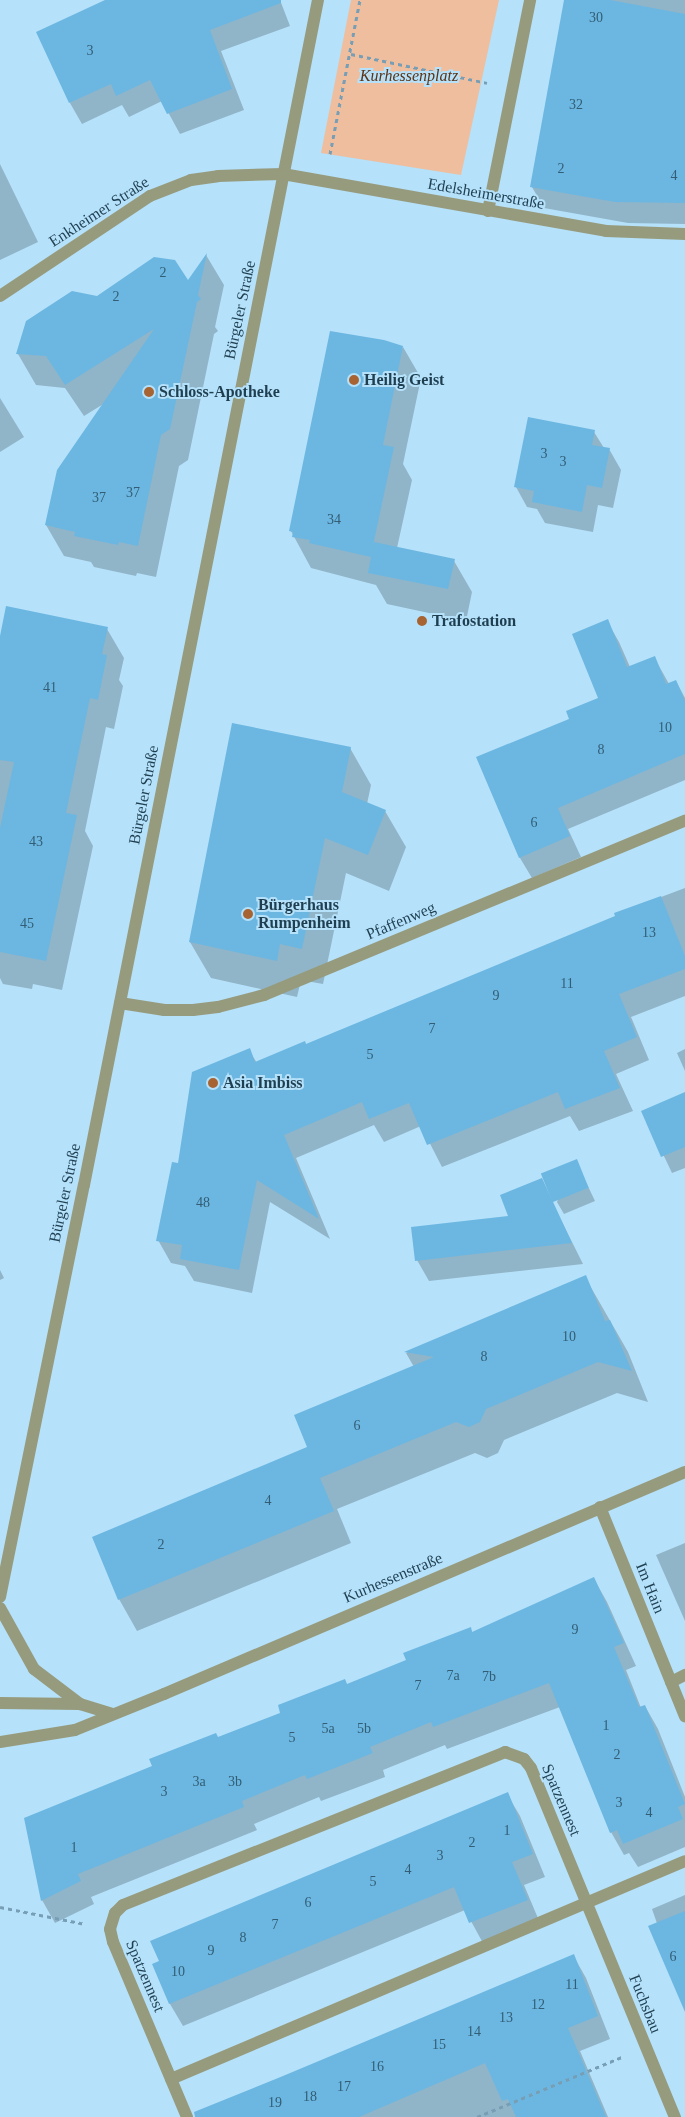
<!DOCTYPE html>
<meta charset="utf-8">
<style>
body{margin:0}
#map{position:relative;width:685px;height:2117px;overflow:hidden;background:#b5e1fa;font-family:"Times New Roman",serif}
div>[style]{position:absolute}
[style*='--x']{left:calc(var(--x)*1px);top:calc(var(--y)*1px);width:calc(var(--w)*1px);rotate:calc(var(--a)*1deg)}
.green>*{inset:0;background:#eebe9f}
.shadow>*{inset:0;background:#0003}
.building>*{inset:0;background:#6cb7e1;transform-origin:0 0}
.path>*{height:3px;margin-top:-1.5px;transform-origin:0;background:repeating-linear-gradient(90deg,#779eb4 0 4px,transparent 0 8px)}
.minor>*{height:12px;margin:-6px;padding:0 6px;transform-origin:6px;border-radius:6px;background:#979b7d}
.dots>*{width:14px;height:14px;translate:-50% -50%;box-sizing:border-box;border:2px solid #b5e1fa;border-radius:50%}
span{translate:-50% -50%;white-space:nowrap;text-align:center;line-height:1.15;-webkit-text-stroke:4px #b5e1fa;paint-order:stroke}
.number-label{font-size:14px;color:#325d74}
.number-label span{-webkit-text-stroke-width:0}
.park-label{font-size:16px;color:#5c3416;font-style:italic}
.street-label{font-size:16px;color:#1f3f50}
.poi-label{font-size:16px;color:#1f3f50;font-weight:700}
.left{translate:0 -50%;text-align:left}
</style>
<div id="map">
<div class="green">
<div style="clip-path:polygon(351px 0,499px 0,461px 175px,321px 153px)"></div>
</div>
<div class="shadow">
<div style="clip-path:polygon(108px 0,280px 0,290px 26px,221px 51px,244px 110px,180px 134px,162px 101px,129px 117px,122px 105px,82px 124px,70px 103px)"></div>
<div style="clip-path:polygon(565px 0,685px 0,685px 224px,628px 223px,544px 208px,532px 187px)"></div>
<div style="clip-path:polygon(0 164px,38px 242px,0 260px)"></div>
<div style="clip-path:polygon(206px 255px,224px 285px,215px 327px,218px 331px,214px 334px,188px 460px,179px 466px,156px 577px,137px 573px,136px 576px,94px 567px,91px 562px,64px 556px,46px 525px,105px 403px,84px 416px,65px 388px,36px 385px,18px 354px,97px 297px,188px 282px)"></div>
<div style="clip-path:polygon(403px 347px,421px 378px,403px 464px,412px 480px,397px 548px,454px 561px,472px 592px,466px 621px,387px 604px,376px 585px,311px 568px,291px 531px)"></div>
<div style="clip-path:polygon(0 398px,24px 437px,0 452px)"></div>
<div style="clip-path:polygon(594px 432px,604px 448px,609px 449px,621px 470px,613px 508px,598px 505px,593px 532px,545px 523px,537px 509px,527px 507px,516px 487px)"></div>
<div style="clip-path:polygon(607px 621px,619px 642px,630px 667px,654px 657px,669px 684px,676px 681px,685px 698px,685px 780px,568px 829px,581px 857px,532px 878px,520px 858px,478px 758px,571px 719px,600px 699px)"></div>
<div style="clip-path:polygon(107px 629px,124px 658px,119px 680px,123px 686px,114px 729px,106px 727px,85px 831px,93px 846px,62px 990px,33px 984px,32px 989px,3px 984px,0 978px,0 642px)"></div>
<div style="clip-path:polygon(350px 748px,371px 785px,367px 804px,385px 811px,406px 847px,389px 891px,346px 873px,323px 984px,301px 980px,297px 997px,211px 978px,190px 942px)"></div>
<div style="clip-path:polygon(685px 888px,685px 996px,631px 1017px,649px 1060px,616px 1074px,633px 1111px,579px 1131px,570px 1116px,442px 1167px,421px 1126px,384px 1142px,374px 1125px,296px 1158px,330px 1239px,270px 1202px,252px 1293px,194px 1281px,185px 1266px,171px 1263px,158px 1240px,179px 1165px,249px 1050px,257px 1063px,306px 1046px,617px 916px,616px 914px)"></div>
<div style="clip-path:polygon(685px 1049px,685px 1071px,677px 1053px)"></div>
<div style="clip-path:polygon(685px 1093px,685px 1168px,672px 1173px,643px 1112px)"></div>
<div style="clip-path:polygon(576px 1161px,595px 1201px,564px 1214px,557px 1202px)"></div>
<div style="clip-path:polygon(541px 1180px,583px 1264px,429px 1281px,417px 1260px,509px 1217px)"></div>
<div style="clip-path:polygon(0 1270px,4px 1278px,0 1280px)"></div>
<div style="clip-path:polygon(585px 1277px,628px 1352px,648px 1402px,617px 1393px,504px 1440px,498px 1453px,487px 1458px,475px 1453px,337px 1509px,351px 1543px,137px 1631px,119px 1599px,414px 1367px,406px 1353px)"></div>
<div style="clip-path:polygon(685px 1543px,685px 1621px,656px 1555px)"></div>
<div style="clip-path:polygon(594px 1579px,607px 1602px,636px 1666px,626px 1670px,641px 1708px,645px 1706px,658px 1729px,685px 1797px,685px 1847px,638px 1867px,629px 1853px,624px 1855px,611px 1832px,560px 1707px,447px 1749px,445px 1745px,383px 1770px,385px 1777px,321px 1801px,319px 1797px,254px 1824px,257px 1830px,91px 1897px,94px 1904px,55px 1923px,42px 1900px,26px 1819px,408px 1661px,470px 1628px,473px 1633px)"></div>
<div style="clip-path:polygon(507px 1794px,520px 1816px,545px 1877px,524px 1885px,540px 1923px,484px 1945px,465px 1910px,183px 2026px,170px 2004px,154px 1964px)"></div>
<div style="clip-path:polygon(685px 1895px,685px 2004px,652px 1909px)"></div>
<div style="clip-path:polygon(573px 1955px,586px 1978px,610px 2039px,580px 2051px,608px 2117px,226px 2117px)"></div>
</div>
<div class="building">
<div style="clip-path:polygon(105px 0,281px 0,281px 3px,210px 30px,232px 89px,167px 114px,150px 80px,116px 96px,111px 84px,69px 103px,36px 32px)"></div>
<div style="clip-path:polygon(564px 0,610px 0,685px 14px,685px 203px,615px 202px,530px 187px)"></div>
<div style="clip-path:polygon(207px 253px,198px 295px,201px 299px,197px 302px,170px 429px,161px 435px,138px 546px,119px 542px,118px 545px,74px 536px,75px 532px,45px 525px,57px 470px,154px 329px,65px 385px,46px 356px,16px 354px,26px 321px,72px 291px,97px 296px,154px 257px,175px 260px,188px 280px)"></div>
<div style="clip-path:polygon(330px 331px,384px 340px,403px 346px,383px 445px,394px 447px,371px 555px,374px 542px,455px 559px,448px 589px,368px 573px,371px 557px,309px 543px,310px 540px,292px 537px,293px 532px,289px 531px)"></div>
<div style="clip-path:polygon(528px 417px,595px 430px,592px 445px,610px 448px,602px 488px,587px 485px,582px 512px,532px 502px,534px 491px,514px 487px)"></div>
<div style="clip-path:polygon(6px 606px,108px 627px,102px 654px,107px 655px,98px 700px,90px 698px,66px 813px,77px 815px,46px 961px,0 952px,0 828px,14px 762px,0 760px,0 636px)"></div>
<div style="clip-path:polygon(608px 619px,627px 667px,655px 656px,666px 684px,676px 680px,685px 701px,685px 754px,558px 808px,570px 836px,519px 858px,476px 757px,569px 719px,566px 711px,598px 698px,572px 634px)"></div>
<div style="clip-path:polygon(232px 723px,351px 747px,342px 792px,386px 810px,368px 855px,325px 838px,302px 949px,280px 944px,277px 961px,189px 942px)"></div>
<div style="clip-path:polygon(661px 896px,685px 956px,685px 969px,619px 994px,637px 1037px,604px 1051px,620px 1088px,565px 1109px,558px 1092px,427px 1145px,409px 1103px,369px 1119px,362px 1102px,284px 1135px,319px 1219px,257px 1180px,239px 1270px,180px 1259px,182px 1245px,156px 1241px,172px 1162px,178px 1163px,192px 1072px,250px 1048px,255px 1062px,305px 1041px,306px 1044px,615px 916px,614px 913px)"></div>
<div style="clip-path:polygon(685px 1092px,685px 1147px,661px 1157px,641px 1111px)"></div>
<div style="left:577px;top:1159px;width:31px;height:39px;rotate:68deg"></div>
<div style="clip-path:polygon(542px 1178px,572px 1243px,415px 1261px,411px 1227px,508px 1216px,500px 1195px)"></div>
<div style="clip-path:polygon(586px 1275px,605px 1321px,610px 1320px,632px 1371px,598px 1362px,486px 1409px,480px 1422px,469px 1427px,456px 1422px,320px 1478px,334px 1511px,118px 1600px,92px 1537px,307px 1447px,294px 1415px,434px 1357px,404px 1352px)"></div>
<div style="clip-path:polygon(594px 1577px,624px 1643px,614px 1647px,639px 1707px,645px 1705px,685px 1804px,678px 1807px,683px 1819px,623px 1844px,617px 1830px,610px 1833px,549px 1683px,433px 1727px,431px 1722px,370px 1747px,373px 1753px,307px 1779px,305px 1775px,242px 1801px,244px 1807px,78px 1874px,81px 1881px,41px 1901px,24px 1818px,152px 1766px,149px 1759px,216px 1733px,218px 1737px,280px 1713px,278px 1705px,345px 1679px,347px 1684px,406px 1660px,403px 1653px,471px 1627px,472px 1632px)"></div>
<div style="clip-path:polygon(508px 1792px,533px 1854px,512px 1862px,528px 1900px,469px 1923px,454px 1887px,169px 2004px,152px 1964px,159px 1961px,150px 1941px)"></div>
<div style="clip-path:polygon(685px 1911px,685px 2012px,648px 1926px)"></div>
<div style="clip-path:polygon(574px 1954px,598px 2016px,568px 2028px,606px 2117px,516px 2117px,508px 2099px,502px 2101px,485px 2063px,359px 2117px,195px 2117px,194px 2112px,283px 2076px)"></div>
</div>
<div class="path">
<div style="--x:351;--y:54;--w:139;--a:12"></div>
<div style="--x:330;--y:154;--w:157;--a:-79"></div>
<div style="--x:0;--y:1907;--w:87;--a:11.3"></div>
<div style="--x:477;--y:2117;--w:157;--a:-22.5"></div>
</div>
<div class="minor">
<div style="--x:488;--y:211;--w:215;--a:-78.7"></div>
<div style="--x:0;--y:296;--w:180;--a:-33.7"></div>
<div style="--x:150;--y:196;--w:44;--a:-21.3"></div>
<div style="--x:191;--y:180;--w:27;--a:-8"></div>
<div style="--x:218;--y:176;--w:65;--a:-1.8"></div>
<div style="--x:283;--y:174;--w:328;--a:10"></div>
<div style="--x:606;--y:231;--w:79;--a:2.2"></div>
<div style="--x:120;--y:1003;--w:45;--a:9"></div>
<div style="--x:164;--y:1010;--w:29;--a:0"></div>
<div style="--x:193;--y:1010;--w:25;--a:-7"></div>
<div style="--x:218;--y:1007;--w:48;--a:-14.6"></div>
<div style="--x:264;--y:995;--w:456;--a:-22.5"></div>
<div style="--x:600;--y:1507;--w:226;--a:67.9"></div>
<div style="--x:0;--y:1597;--w:420;--a:-78.5"></div>
<div style="--x:84;--y:1185;--w:1208;--a:-78.83"></div>
<div style="--x:0;--y:1608;--w:70;--a:60.9"></div>
<div style="--x:34;--y:1669;--w:58;--a:37.3"></div>
<div style="--x:671;--y:1682;--w:16;--a:-27"></div>
<div style="--x:0;--y:1703;--w:80;--a:0.7"></div>
<div style="--x:80;--y:1704;--w:34;--a:17"></div>
<div style="--x:0;--y:1742;--w:76;--a:-9.1"></div>
<div style="--x:75;--y:1730;--w:96;--a:-22"></div>
<div style="--x:164;--y:1694;--w:566;--a:-23.08"></div>
<div style="--x:171;--y:2079;--w:558;--a:-22.98"></div>
<div style="--x:187;--y:2117;--w:190;--a:-112.9"></div>
<div style="--x:113;--y:1942;--w:13;--a:-103"></div>
<div style="--x:110;--y:1929;--w:17;--a:-73"></div>
<div style="--x:115;--y:1913;--w:11;--a:-45"></div>
<div style="--x:123;--y:1905;--w:412;--a:-21.8"></div>
<div style="--x:505;--y:1752;--w:20;--a:20"></div>
<div style="--x:524;--y:1759;--w:11;--a:52"></div>
<div style="--x:531;--y:1768;--w:378;--a:67.6"></div>
</div>
<div class="dots">
<div style="left:354px;top:380px;background:#a76332"></div>
<div style="left:149px;top:392px;background:#a76332"></div>
<div style="left:422px;top:621px;background:#a76332"></div>
<div style="left:248px;top:914px;background:#a76332"></div>
<div style="left:213px;top:1083px;background:#a76332"></div>
</div>
<div class="number-label">
<span style="left:596px;top:18px">30</span>
<span style="left:90px;top:51px">3</span>
<span style="left:576px;top:105px">32</span>
<span style="left:561px;top:169px">2</span>
<span style="left:674px;top:176px">4</span>
<span style="left:163px;top:273px">2</span>
<span style="left:116px;top:297px">2</span>
<span style="left:544px;top:454px">3</span>
<span style="left:563px;top:462px">3</span>
<span style="left:133px;top:493px">37</span>
<span style="left:99px;top:498px">37</span>
<span style="left:334px;top:520px">34</span>
<span style="left:50px;top:688px">41</span>
<span style="left:665px;top:728px">10</span>
<span style="left:601px;top:750px">8</span>
<span style="left:534px;top:823px">6</span>
<span style="left:36px;top:842px">43</span>
<span style="left:27px;top:924px">45</span>
<span style="left:649px;top:933px">13</span>
<span style="left:567px;top:984px">11</span>
<span style="left:496px;top:996px">9</span>
<span style="left:432px;top:1029px">7</span>
<span style="left:370px;top:1055px">5</span>
<span style="left:203px;top:1203px">48</span>
<span style="left:569px;top:1337px">10</span>
<span style="left:484px;top:1357px">8</span>
<span style="left:357px;top:1426px">6</span>
<span style="left:268px;top:1501px">4</span>
<span style="left:161px;top:1545px">2</span>
<span style="left:575px;top:1630px">9</span>
<span style="left:453px;top:1676px">7a</span>
<span style="left:489px;top:1677px">7b</span>
<span style="left:418px;top:1686px">7</span>
<span style="left:606px;top:1726px">1</span>
<span style="left:328px;top:1729px">5a</span>
<span style="left:364px;top:1729px">5b</span>
<span style="left:292px;top:1738px">5</span>
<span style="left:617px;top:1755px">2</span>
<span style="left:199px;top:1782px">3a</span>
<span style="left:235px;top:1782px">3b</span>
<span style="left:164px;top:1792px">3</span>
<span style="left:619px;top:1803px">3</span>
<span style="left:649px;top:1813px">4</span>
<span style="left:507px;top:1831px">1</span>
<span style="left:472px;top:1843px">2</span>
<span style="left:74px;top:1848px">1</span>
<span style="left:440px;top:1856px">3</span>
<span style="left:408px;top:1870px">4</span>
<span style="left:373px;top:1882px">5</span>
<span style="left:308px;top:1903px">6</span>
<span style="left:275px;top:1925px">7</span>
<span style="left:243px;top:1938px">8</span>
<span style="left:211px;top:1951px">9</span>
<span style="left:673px;top:1957px">6</span>
<span style="left:178px;top:1972px">10</span>
<span style="left:572px;top:1985px">11</span>
<span style="left:538px;top:2005px">12</span>
<span style="left:506px;top:2018px">13</span>
<span style="left:474px;top:2032px">14</span>
<span style="left:439px;top:2045px">15</span>
<span style="left:377px;top:2067px">16</span>
<span style="left:344px;top:2087px">17</span>
<span style="left:310px;top:2097px">18</span>
<span style="left:275px;top:2103px">19</span>
</div>
<div class="park-label">
<span style="left:409px;top:76px">Kurhessenplatz</span>
</div>
<div class="street-label">
<span style="left:486px;top:194px;rotate:10deg">Edelsheimerstraße</span>
<span style="left:99px;top:212px;rotate:-33deg">Enkheimer Straße</span>
<span style="left:240px;top:310px;rotate:-78deg">Bürgeler Straße</span>
<span style="left:144px;top:795px;rotate:-79deg">Bürgeler Straße</span>
<span style="left:401px;top:921px;rotate:-23deg">Pfaffenweg</span>
<span style="left:65px;top:1193px;rotate:-78deg">Bürgeler Straße</span>
<span style="left:393px;top:1578px;rotate:-23deg">Kurhessenstraße</span>
<span style="left:650px;top:1588px;rotate:68deg">Im Hain</span>
<span style="left:561px;top:1800px;rotate:67deg">Spatzennest</span>
<span style="left:145px;top:1976px;rotate:67deg">Spatzennest</span>
<span style="left:645px;top:2004px;rotate:68deg">Fuchsbau</span>
</div>
<div class="poi-label">
<span class="left" style="left:364px;top:380px">Heilig Geist</span>
<span class="left" style="left:159px;top:392px">Schloss-Apotheke</span>
<span class="left" style="left:432px;top:621px">Trafostation</span>
<span class="left" style="left:258px;top:914px">Bürgerhaus<br>Rumpenheim</span>
<span class="left" style="left:223px;top:1083px">Asia Imbiss</span>
</div>
</div>
